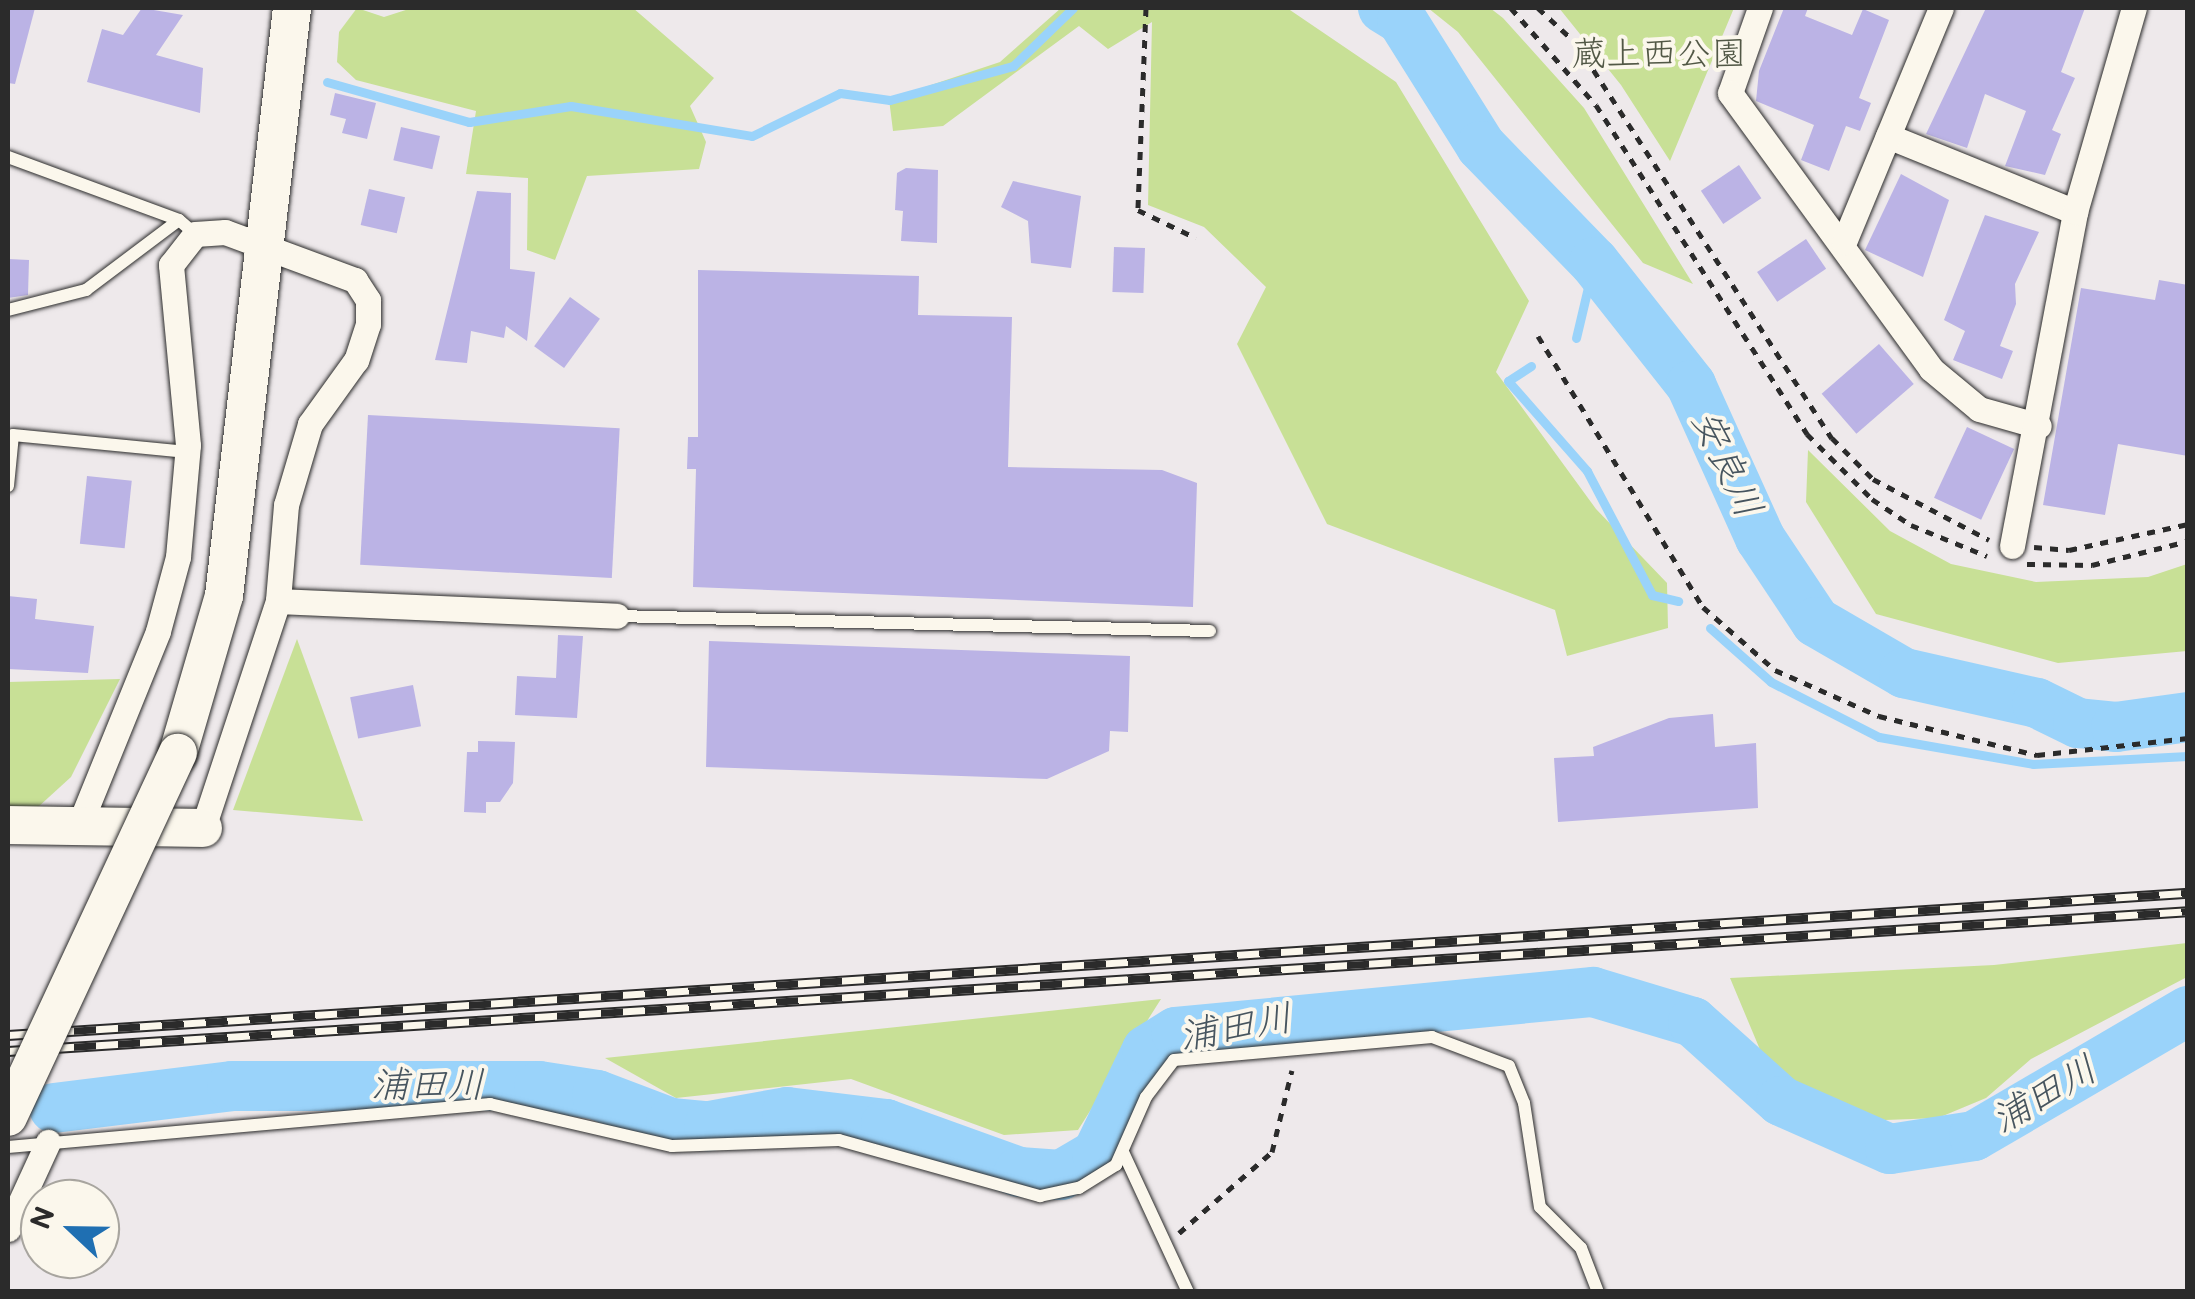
<!DOCTYPE html>
<meta charset="utf-8">
<style>
body{margin:0}
#map{position:relative;width:2195px;height:1299px;overflow:hidden;background:#eee9eb;font-family:"Balsamiq Sans","Klee One",sans-serif}
div>[style]{position:absolute}
[style*='--x']{left:calc(var(--x)*1px);top:calc(var(--y)*1px);width:calc(var(--w)*1px);rotate:calc(var(--a)*1deg)}
.green>*{inset:0;background:#c8e096}
.stream>*{height:9px;margin:-4.5px;padding:0 4.5px;transform-origin:4.5px;border-radius:4.5px;background:#9ad3fa}
.river>*{height:50px;margin:-25px;padding:0 25px;transform-origin:25px;border-radius:25px;background:#9ad3fa}
.building>*{inset:0;background:#bbb3e5;transform-origin:0 0}
.path>*{height:5px;margin-top:-2.5px;transform-origin:0;background:repeating-linear-gradient(90deg,#2b2b2b 0 8px,transparent 0 16px)}
.roads{filter:drop-shadow(0 0 2px #2b2b2b) drop-shadow(0 0 2px #2b2b2b)}
.lane>*{height:12px;margin:-6px;padding:0 6px;transform-origin:6px;border-radius:6px;background:#fbf7ec}
.street>*{height:25px;margin:-12.5px;padding:0 12.5px;transform-origin:12.5px;border-radius:12.5px;background:#fbf7ec}
.secondary>*{height:38px;margin:-19px;padding:0 19px;transform-origin:19px;border-radius:19px;background:#fbf7ec}
.rail>*{height:11px;margin-top:-5.5px;transform-origin:0;background:repeating-linear-gradient(90deg,#fbf7ec 0 22px,#2b2b2b 0 44px);box-sizing:border-box;border-block:2px solid #2b2b2b}
.bridges{filter:drop-shadow(0 0 2px #2b2b2b) drop-shadow(0 0 2px #2b2b2b)}
.secondary-bridge>*{height:38px;margin:-19px;padding:0 19px;transform-origin:19px;border-radius:19px;background:#fbf7ec}
span{translate:-50% -50%;white-space:nowrap;text-align:center;line-height:1.15;-webkit-text-stroke:8px #fbf7ec;paint-order:stroke}
.park-label{font-size:35px;color:#525846}
.water-label{font-size:38px;color:#47555f;font-style:italic}
.frame{position:absolute;inset:0;border:10px solid #2b2b2b;pointer-events:none}
.north{position:absolute;left:20px;top:1179px;width:100px;height:100px;box-sizing:border-box;background:#fbf7ec;border:2px solid #a8a59f;border-radius:50%;rotate:292deg;font-size:28px;font-weight:700;line-height:40px;text-align:center;color:#2b2b2b}
.north::after{content:'';display:block;margin:auto;width:35px;height:45px;background:#1f6fb2;clip-path:polygon(50% 0,100% 100%,50% 72%,0 100%)}
</style>
<div id="map">
<div class="green">
<div style="clip-path:polygon(357px 8px,384px 17px,412px 8px,633px 8px,714px 78px,690px 106px,706px 142px,699px 169px,587px 176px,555px 260px,527px 250px,528px 178px,466px 174px,476px 111px,356px 80px,337px 62px,339px 32px)"></div>
<div style="clip-path:polygon(1061px 8px,1287px 8px,1396px 82px,1529px 301px,1496px 372px,1596px 509px,1667px 583px,1668px 628px,1567px 656px,1555px 610px,1327px 524px,1237px 344px,1266px 287px,1204px 227px,1148px 205px,1152px 22px,1108px 49px,1079px 26px,943px 126px,893px 131px,889px 99px,1000px 62px)"></div>
<div style="clip-path:polygon(1428px 8px,1490px 8px,1503px 18px,1584px 108px,1693px 284px,1643px 263px,1458px 32px)"></div>
<div style="clip-path:polygon(1559px 8px,1734px 8px,1670px 161px,1621px 85px)"></div>
<div style="clip-path:polygon(1808px 450px,1890px 531px,1951px 564px,2036px 582px,2148px 577px,2187px 564px,2187px 651px,2058px 663px,1876px 614px,1806px 502px)"></div>
<div style="clip-path:polygon(297px 639px,363px 821px,233px 810px)"></div>
<div style="clip-path:polygon(120px 679px,71px 777px,37px 808px,8px 808px,8px 682px)"></div>
<div style="clip-path:polygon(2187px 943px,2187px 977px,2031px 1059px,1986px 1098px,1938px 1118px,1885px 1120px,1802px 1096px,1761px 1052px,1730px 978px,1994px 965px)"></div>
<div style="clip-path:polygon(1161px 999px,1078px 1130px,1004px 1135px,851px 1079px,676px 1098px,605px 1058px)"></div>
</div>
<div class="stream">
<div style="--x:327;--y:82;--w:148;--a:15.7"></div>
<div style="--x:469;--y:122;--w:103;--a:-8.9"></div>
<div style="--x:571;--y:106;--w:183;--a:9.4"></div>
<div style="--x:752;--y:136;--w:98;--a:-26"></div>
<div style="--x:840;--y:93;--w:50;--a:8"></div>
<div style="--x:890;--y:100;--w:128;--a:-15.5"></div>
<div style="--x:1013;--y:66;--w:83;--a:-44"></div>
<div style="--x:1576;--y:338;--w:78;--a:-76.7"></div>
<div style="--x:1531;--y:366;--w:27;--a:147"></div>
<div style="--x:1508;--y:381;--w:120;--a:48.7"></div>
<div style="--x:1587;--y:471;--w:140;--a:62.3"></div>
<div style="--x:1652;--y:595;--w:27;--a:13"></div>
<div style="--x:1710;--y:628;--w:81;--a:41.5"></div>
<div style="--x:1771;--y:682;--w:121;--a:27"></div>
<div style="--x:1879;--y:737;--w:156;--a:9.9"></div>
<div style="--x:2033;--y:764;--w:155;--a:-3"></div>
<div style="--x:25;--y:1104;--w:29;--a:8"></div>
</div>
<div class="river">
<div style="--x:1383;--y:8;--w:22;--a:32"></div>
<div style="--x:1402;--y:20;--w:149;--a:57.9"></div>
<div style="--x:1481;--y:146;--w:162;--a:45.8"></div>
<div style="--x:1594;--y:262;--w:157;--a:51.7"></div>
<div style="--x:1691;--y:385;--w:168;--a:65.7"></div>
<div style="--x:1760;--y:538;--w:101;--a:56.3"></div>
<div style="--x:1816;--y:622;--w:102;--a:30.1"></div>
<div style="--x:1904;--y:673;--w:136;--a:12.7"></div>
<div style="--x:2037;--y:703;--w:46;--a:26"></div>
<div style="--x:2078;--y:723;--w:38;--a:6"></div>
<div style="--x:2116;--y:727;--w:73;--a:-7.9"></div>
<div style="--x:54;--y:1108;--w:179;--a:-7"></div>
<div style="--x:232;--y:1086;--w:307;--a:0"></div>
<div style="--x:539;--y:1086;--w:59;--a:8.8"></div>
<div style="--x:597;--y:1095;--w:79;--a:20.7"></div>
<div style="--x:671;--y:1123;--w:38;--a:5"></div>
<div style="--x:709;--y:1126;--w:79;--a:-10.2"></div>
<div style="--x:787;--y:1112;--w:100;--a:6.9"></div>
<div style="--x:886;--y:1124;--w:141;--a:19.8"></div>
<div style="--x:1019;--y:1172;--w:42;--a:4.1"></div>
<div style="--x:1061;--y:1175;--w:42;--a:-30.3"></div>
<div style="--x:1097;--y:1154;--w:115;--a:-64.3"></div>
<div style="--x:1147;--y:1050;--w:34;--a:-32"></div>
<div style="--x:1176;--y:1032;--w:419;--a:-5.5"></div>
<div style="--x:1593;--y:992;--w:104;--a:16.7"></div>
<div style="--x:1693;--y:1022;--w:118;--a:41.9"></div>
<div style="--x:1781;--y:1101;--w:119;--a:23.8"></div>
<div style="--x:1890;--y:1149;--w:85;--a:-8.8"></div>
<div style="--x:1974;--y:1136;--w:248;--a:-30.3"></div>
</div>
<div class="building">
<div style="clip-path:polygon(8px 8px,35px 8px,15px 84px,8px 83px)"></div>
<div style="clip-path:polygon(142px 8px,183px 15px,156px 55px,203px 68px,200px 113px,87px 82px,102px 29px,123px 35px)"></div>
<div style="clip-path:polygon(1784px 8px,1808px 8px,1805px 16px,1852px 35px,1863px 9px,1889px 20px,1859px 98px,1871px 103px,1860px 131px,1846px 126px,1829px 171px,1801px 160px,1814px 125px,1756px 101px,1759px 71px)"></div>
<div style="clip-path:polygon(1986px 8px,2085px 8px,2061px 72px,2075px 78px,2052px 130px,2061px 134px,2045px 175px,2005px 166px,2026px 111px,1985px 94px,1967px 148px,1926px 134px)"></div>
<div style="clip-path:polygon(335px 93px,376px 103px,367px 139px,342px 133px,346px 119px,330px 115px)"></div>
<div style="left:401px;top:127px;width:40px;height:34px;rotate:13deg"></div>
<div style="left:1739px;top:165px;width:40px;height:46px;rotate:56deg"></div>
<div style="clip-path:polygon(906px 168px,938px 170px,937px 243px,901px 241px,903px 211px,895px 210px,897px 173px)"></div>
<div style="clip-path:polygon(1901px 174px,1949px 200px,1923px 277px,1865px 250px)"></div>
<div style="clip-path:polygon(1013px 181px,1081px 196px,1071px 268px,1031px 263px,1028px 221px,1001px 207px)"></div>
<div style="left:369px;top:189px;width:37px;height:37px;rotate:13deg"></div>
<div style="clip-path:polygon(477px 191px,511px 193px,510px 269px,535px 272px,527px 341px,506px 326px,504px 338px,471px 331px,467px 363px,435px 360px)"></div>
<div style="clip-path:polygon(1985px 215px,2039px 232px,2015px 284px,2016px 304px,2000px 346px,2013px 351px,2002px 379px,1953px 360px,1965px 331px,1944px 320px)"></div>
<div style="left:1806px;top:239px;width:36px;height:59px;rotate:56deg"></div>
<div style="left:1114px;top:247px;width:31px;height:45px;rotate:2deg"></div>
<div style="clip-path:polygon(8px 259px,29px 260px,28px 295px,8px 298px)"></div>
<div style="clip-path:polygon(698px 270px,919px 276px,918px 315px,1012px 317px,1008px 467px,1162px 470px,1197px 483px,1193px 607px,693px 587px,696px 469px,687px 469px,688px 437px,698px 437px)"></div>
<div style="clip-path:polygon(2159px 280px,2188px 285px,2188px 456px,2118px 444px,2105px 515px,2043px 505px,2081px 288px,2155px 300px)"></div>
<div style="left:570px;top:297px;width:37px;height:61px;rotate:36deg"></div>
<div style="left:1879px;top:344px;width:53px;height:76px;rotate:49deg"></div>
<div style="left:368px;top:415px;width:252px;height:150px;rotate:3deg"></div>
<div style="left:1967px;top:427px;width:52px;height:78px;rotate:25deg"></div>
<div style="left:87px;top:476px;width:45px;height:68px;rotate:6deg"></div>
<div style="clip-path:polygon(8px 596px,37px 599px,35px 619px,94px 626px,88px 673px,8px 669px)"></div>
<div style="clip-path:polygon(558px 635px,583px 636px,577px 718px,515px 715px,517px 676px,556px 678px)"></div>
<div style="clip-path:polygon(709px 641px,1130px 656px,1128px 732px,1110px 731px,1109px 751px,1047px 779px,706px 767px)"></div>
<div style="left:413px;top:685px;width:42px;height:64px;rotate:79deg"></div>
<div style="clip-path:polygon(1713px 714px,1715px 747px,1756px 743px,1758px 808px,1558px 822px,1554px 758px,1594px 756px,1593px 747px,1669px 718px)"></div>
<div style="clip-path:polygon(478px 741px,515px 742px,513px 783px,500px 802px,486px 802px,486px 813px,464px 812px,467px 752px,478px 752px)"></div>
</div>
<div class="path">
<div style="--x:1146;--y:8;--w:202;--a:92.3"></div>
<div style="--x:1138;--y:210;--w:64;--a:25.8"></div>
<div style="--x:1511;--y:8;--w:129;--a:48.8"></div>
<div style="--x:1596;--y:105;--w:391;--a:57.3"></div>
<div style="--x:1807;--y:434;--w:92;--a:45"></div>
<div style="--x:1872;--y:499;--w:47;--a:33.7"></div>
<div style="--x:1911;--y:525;--w:82;--a:22.2"></div>
<div style="--x:1538;--y:8;--w:52;--a:42.6"></div>
<div style="--x:1576;--y:43;--w:471;--a:57.1"></div>
<div style="--x:1832;--y:438;--w:58;--a:45"></div>
<div style="--x:1873;--y:479;--w:131;--a:27.7"></div>
<div style="--x:1538;--y:336;--w:317;--a:58.7"></div>
<div style="--x:1703;--y:607;--w:96;--a:41.2"></div>
<div style="--x:1775;--y:670;--w:114;--a:23.9"></div>
<div style="--x:1879;--y:716;--w:163;--a:13.9"></div>
<div style="--x:2037;--y:755;--w:152;--a:-6.4"></div>
<div style="--x:2034;--y:547;--w:35;--a:5"></div>
<div style="--x:2069;--y:550;--w:122;--a:-12.3"></div>
<div style="--x:2027;--y:564;--w:65;--a:0.9"></div>
<div style="--x:2092;--y:565;--w:99;--a:-14"></div>
<div style="--x:1179;--y:1233;--w:123;--a:-41.1"></div>
<div style="--x:1272;--y:1152;--w:84;--a:-76.3"></div>
</div>
<div class="roads">
<div class="lane">
<div style="--x:8;--y:157;--w:182;--a:20.2"></div>
<div style="--x:179;--y:220;--w:21;--a:41"></div>
<div style="--x:8;--y:310;--w:81;--a:-14.4"></div>
<div style="--x:86;--y:290;--w:116;--a:-37"></div>
<div style="--x:8;--y:486;--w:51;--a:-84.4"></div>
<div style="--x:13;--y:435;--w:175;--a:5.6"></div>
<div style="--x:617;--y:616;--w:593;--a:1.45"></div>
<div style="--x:8;--y:1147;--w:484;--a:-5.1"></div>
<div style="--x:490;--y:1104;--w:187;--a:13"></div>
<div style="--x:672;--y:1146;--w:167;--a:-2.1"></div>
<div style="--x:839;--y:1140;--w:209;--a:15.6"></div>
<div style="--x:1040;--y:1196;--w:40;--a:-12"></div>
<div style="--x:1079;--y:1188;--w:44;--a:-31.9"></div>
<div style="--x:1116;--y:1165;--w:74;--a:-66.2"></div>
<div style="--x:1146;--y:1097;--w:46;--a:-52.9"></div>
<div style="--x:1174;--y:1060;--w:259;--a:-5.1"></div>
<div style="--x:1432;--y:1037;--w:82;--a:20.6"></div>
<div style="--x:1509;--y:1066;--w:40;--a:68"></div>
<div style="--x:1524;--y:1103;--w:105;--a:81.3"></div>
<div style="--x:1540;--y:1207;--w:58;--a:45"></div>
<div style="--x:1581;--y:1248;--w:47;--a:68.9"></div>
<div style="--x:1123;--y:1152;--w:154;--a:65.1"></div>
</div>
<div class="street">
<div style="--x:1760;--y:8;--w:90;--a:109.4"></div>
<div style="--x:1730;--y:93;--w:341;--a:53.9"></div>
<div style="--x:1931;--y:369;--w:62;--a:39.8"></div>
<div style="--x:1979;--y:409;--w:62;--a:15.8"></div>
<div style="--x:1888;--y:136;--w:202;--a:22.1"></div>
<div style="--x:1844;--y:242;--w:253;--a:-67.5"></div>
<div style="--x:2012;--y:546;--w:340;--a:-79.3"></div>
<div style="--x:2075;--y:212;--w:212;--a:-73.9"></div>
<div style="--x:278;--y:601;--w:339;--a:2.5"></div>
<div style="--x:79;--y:826;--w:210;--a:-67.9"></div>
<div style="--x:158;--y:631;--w:77;--a:-74.9"></div>
<div style="--x:178;--y:557;--w:112;--a:-84.9"></div>
<div style="--x:188;--y:445;--w:181;--a:-95.4"></div>
<div style="--x:171;--y:265;--w:39;--a:-52"></div>
<div style="--x:195;--y:234;--w:30;--a:-4"></div>
<div style="--x:225;--y:232;--w:139;--a:20.3"></div>
<div style="--x:355;--y:280;--w:24;--a:57"></div>
<div style="--x:368;--y:300;--w:24;--a:90"></div>
<div style="--x:368;--y:324;--w:38;--a:108"></div>
<div style="--x:356;--y:360;--w:79;--a:125.7"></div>
<div style="--x:310;--y:424;--w:84;--a:106.5"></div>
<div style="--x:286;--y:505;--w:96;--a:94.8"></div>
<div style="--x:278;--y:601;--w:239;--a:108.3"></div>
<div style="--x:8;--y:1229;--w:96;--a:-65.3"></div>
</div>
<div class="secondary">
<div style="--x:178;--y:753;--w:164;--a:-73.7"></div>
<div style="--x:224;--y:596;--w:592;--a:-83.4"></div>
<div style="--x:8;--y:825;--w:195;--a:0.9"></div>
</div>
</div>
<div class="rail">
<div style="--x:8;--y:1035;--w:2185;--a:-3.73"></div>
<div style="--x:8;--y:1051;--w:2184;--a:-3.67"></div>
</div>
<div class="bridges">
<div class="secondary-bridge">
<div style="--x:8;--y:1117;--w:402;--a:-65"></div>
</div>
</div>
<div class="park-label">
<span style="left:1659px;top:55px">蔵上西公園</span>
</div>
<div class="water-label">
<span style="left:1726px;top:464px;rotate:65deg">安良川</span>
<span style="left:1236px;top:1028px;rotate:-10deg">浦田川</span>
<span style="left:428px;top:1086px">浦田川</span>
<span style="left:2045px;top:1095px;rotate:-30deg">浦田川</span>
</div>
<div class="frame"></div>
<div class="north">N</div>
</div>
